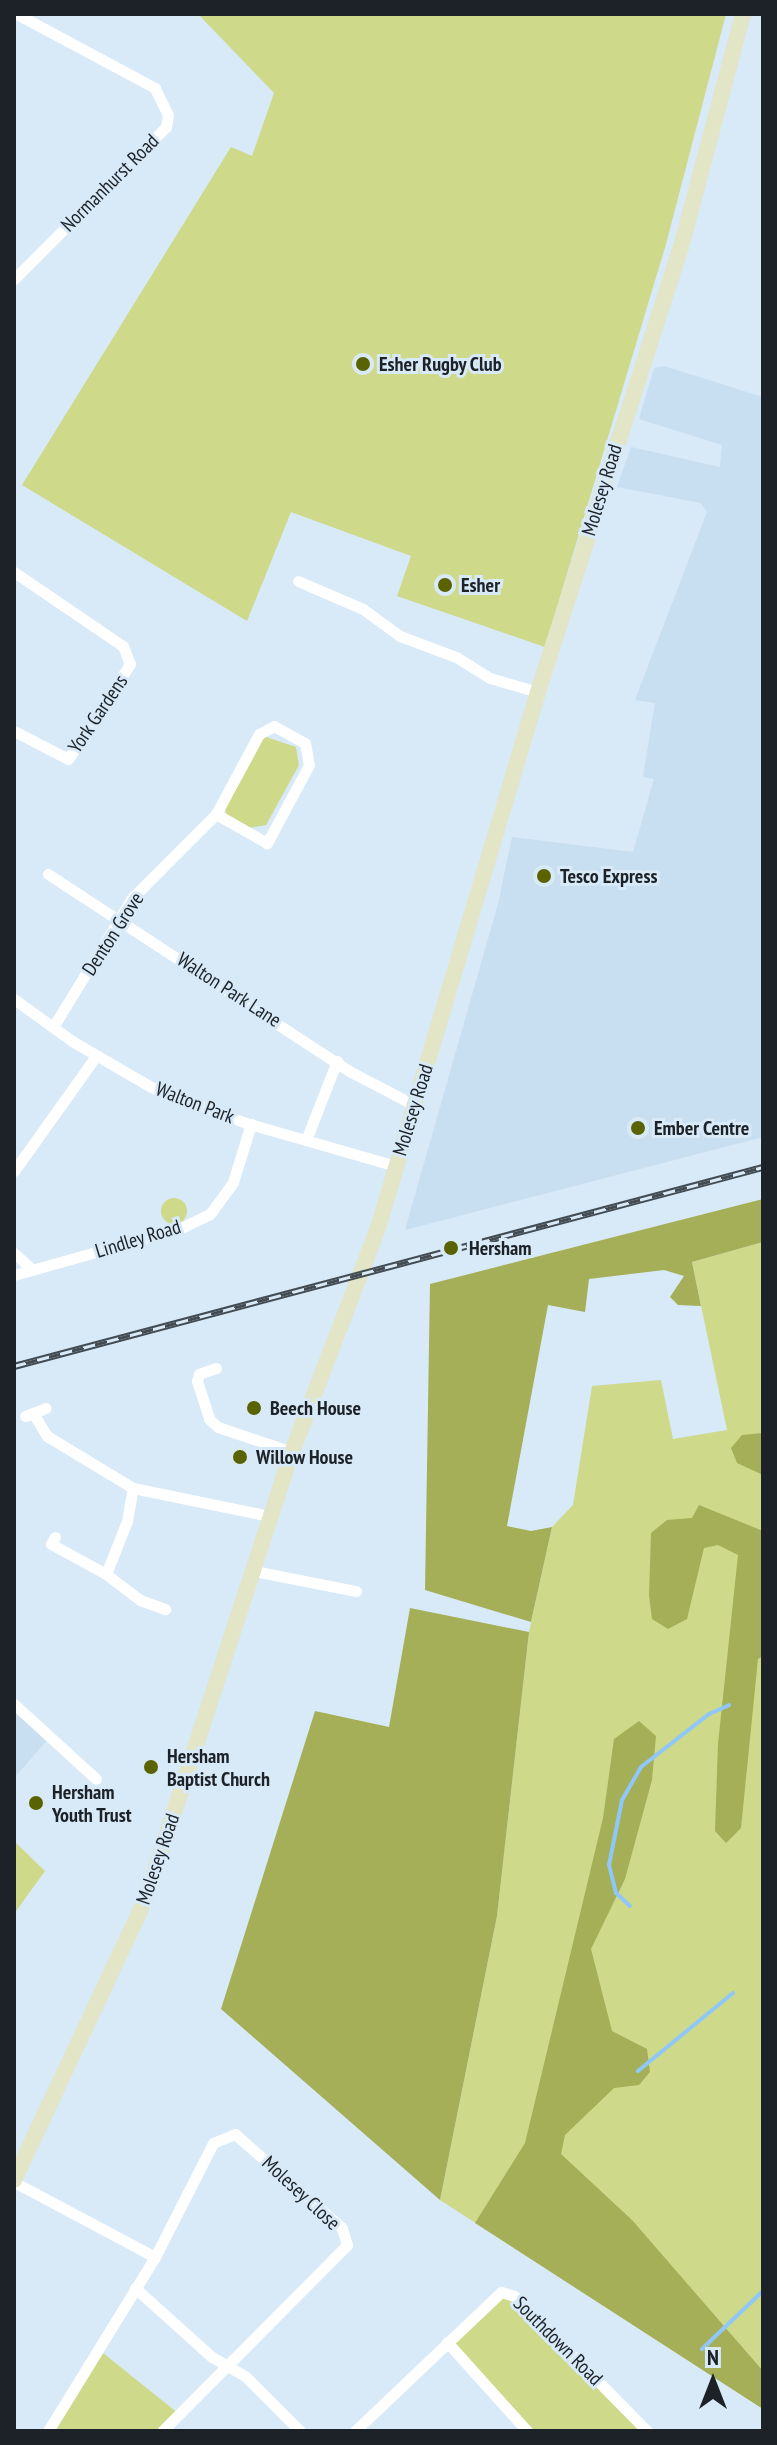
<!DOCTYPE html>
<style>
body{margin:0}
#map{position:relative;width:777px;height:2445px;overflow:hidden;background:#d8e9f7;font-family:"PT Sans Narrow",sans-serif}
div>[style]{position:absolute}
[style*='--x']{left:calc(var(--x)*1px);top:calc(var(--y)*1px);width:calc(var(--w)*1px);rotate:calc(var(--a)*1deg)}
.built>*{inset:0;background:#c8def1}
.green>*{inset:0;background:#ced98a}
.round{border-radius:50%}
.forest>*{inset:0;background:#a4af57}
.stream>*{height:4px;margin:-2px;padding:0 2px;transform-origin:2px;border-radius:2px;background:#8fc8f8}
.street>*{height:11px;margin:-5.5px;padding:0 5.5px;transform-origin:5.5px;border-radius:5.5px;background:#fff}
.secondary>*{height:16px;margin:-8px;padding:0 8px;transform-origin:8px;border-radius:8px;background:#e2e5c6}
.rail>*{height:7px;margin-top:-3.5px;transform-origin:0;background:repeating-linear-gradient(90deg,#d8e9f7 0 12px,#434c53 0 24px);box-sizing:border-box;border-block:2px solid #434c53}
.dots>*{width:22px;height:22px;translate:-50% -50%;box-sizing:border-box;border:4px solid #d8e9f7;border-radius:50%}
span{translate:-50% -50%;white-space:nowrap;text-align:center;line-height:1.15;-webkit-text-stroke:6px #d8e9f7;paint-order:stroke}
.street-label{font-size:20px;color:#1c2227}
.poi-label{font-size:20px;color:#1c2227;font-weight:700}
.left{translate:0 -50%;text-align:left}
.frame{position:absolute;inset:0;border:16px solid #1c2227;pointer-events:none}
.north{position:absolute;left:673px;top:2341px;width:80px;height:80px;-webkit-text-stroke:6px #d8e9f7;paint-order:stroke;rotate:0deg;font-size:22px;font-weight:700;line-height:32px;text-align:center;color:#1c2227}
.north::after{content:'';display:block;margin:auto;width:28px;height:36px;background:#1c2227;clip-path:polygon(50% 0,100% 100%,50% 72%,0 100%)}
</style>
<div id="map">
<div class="built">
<div style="clip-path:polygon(664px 366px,763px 397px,763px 1137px,405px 1230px,498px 904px,512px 837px,633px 852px,654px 779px,643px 777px,655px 703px,635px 700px,707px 512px,701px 503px,617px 487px,631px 447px,720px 467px,722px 445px,639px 419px,654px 368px)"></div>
<div style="clip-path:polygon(14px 1704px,50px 1737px,14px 1778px)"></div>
</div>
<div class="green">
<div style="clip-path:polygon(198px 14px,726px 14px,666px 244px,545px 647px,397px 596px,411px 556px,291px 512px,247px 621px,22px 485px,231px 147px,252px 156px,274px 93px)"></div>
<div style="clip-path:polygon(266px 737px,296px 747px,299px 765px,266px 825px,249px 828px,227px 815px,224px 806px,259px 741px)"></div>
<div class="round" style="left:161px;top:1198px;width:26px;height:26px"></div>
<div style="clip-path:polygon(763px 1242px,763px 2409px,440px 2200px,497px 1916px,529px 1632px,552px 1527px,573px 1505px,592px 1386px,661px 1380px,673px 1439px,727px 1430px,692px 1262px)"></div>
<div style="clip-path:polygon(14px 1841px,45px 1871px,14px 1914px)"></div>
<div style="clip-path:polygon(508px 2293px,647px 2431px,527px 2431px,447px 2342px)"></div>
<div style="clip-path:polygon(98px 2349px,179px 2414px,162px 2431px,48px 2431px)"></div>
</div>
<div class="forest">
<div style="clip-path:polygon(763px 1199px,763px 1242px,692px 1262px,701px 1306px,678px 1305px,670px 1297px,684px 1276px,664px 1270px,589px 1279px,585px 1312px,548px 1305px,507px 1526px,531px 1531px,552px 1527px,531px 1622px,425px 1590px,430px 1284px)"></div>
<div style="clip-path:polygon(763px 1433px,763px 1475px,737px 1463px,731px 1448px,742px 1435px)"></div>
<div style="clip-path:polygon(699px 1505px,763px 1531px,763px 1656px,758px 1659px,741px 1828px,726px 1843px,715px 1831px,718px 1744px,738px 1555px,718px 1545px,704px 1548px,687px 1619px,668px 1629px,652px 1619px,649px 1595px,651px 1533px,667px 1520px,692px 1518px)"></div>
<div style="clip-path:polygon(410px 1608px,529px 1632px,497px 1916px,440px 2200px,221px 2009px,315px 1711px,389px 1727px)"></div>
<div style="clip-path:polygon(639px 1721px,656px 1736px,652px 1780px,625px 1879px,591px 1949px,612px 2031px,647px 2049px,650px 2072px,639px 2085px,614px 2088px,565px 2135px,561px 2154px,632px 2220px,763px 2371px,763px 2409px,475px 2223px,525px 2143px,603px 1818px,614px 1739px)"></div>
</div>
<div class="stream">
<div style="--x:630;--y:1906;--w:19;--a:-137"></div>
<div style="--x:616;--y:1893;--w:29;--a:-104"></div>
<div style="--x:609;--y:1865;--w:66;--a:-78.7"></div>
<div style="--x:622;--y:1800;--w:38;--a:-60"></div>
<div style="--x:641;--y:1767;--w:86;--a:-37.9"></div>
<div style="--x:709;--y:1714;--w:22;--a:-24"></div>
<div style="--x:638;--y:2071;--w:123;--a:-39.4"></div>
<div style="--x:702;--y:2349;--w:84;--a:-43.6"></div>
</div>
<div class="street">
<div style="--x:14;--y:279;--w:215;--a:-45"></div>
<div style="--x:166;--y:127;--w:12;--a:-81"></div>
<div style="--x:168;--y:115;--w:30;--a:-116"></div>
<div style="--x:155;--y:88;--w:157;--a:-151.8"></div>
<div style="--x:14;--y:572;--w:132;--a:34.2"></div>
<div style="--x:123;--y:646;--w:19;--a:69"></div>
<div style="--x:130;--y:664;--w:113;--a:123.1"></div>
<div style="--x:68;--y:759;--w:61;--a:-152.6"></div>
<div style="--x:298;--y:581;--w:71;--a:23.3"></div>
<div style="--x:363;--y:609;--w:46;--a:36.1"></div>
<div style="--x:400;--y:636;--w:60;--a:20.6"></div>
<div style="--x:456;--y:657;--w:40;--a:32"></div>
<div style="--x:490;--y:678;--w:50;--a:16.3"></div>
<div style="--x:48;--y:874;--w:362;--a:33.2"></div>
<div style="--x:351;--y:1072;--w:71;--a:27.6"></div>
<div style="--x:14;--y:999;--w:72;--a:35.9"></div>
<div style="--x:72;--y:1041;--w:91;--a:30.2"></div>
<div style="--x:151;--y:1087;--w:102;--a:20.8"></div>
<div style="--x:246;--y:1123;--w:156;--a:16"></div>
<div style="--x:53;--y:1027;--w:151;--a:-58.5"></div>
<div style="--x:132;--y:898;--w:119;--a:-45"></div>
<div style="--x:216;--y:814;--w:91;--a:-61.7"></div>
<div style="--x:259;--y:734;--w:17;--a:-28"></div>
<div style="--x:274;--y:726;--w:35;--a:29"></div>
<div style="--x:305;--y:743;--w:22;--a:80"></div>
<div style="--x:309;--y:765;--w:89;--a:118.3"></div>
<div style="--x:267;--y:843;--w:59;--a:-150.4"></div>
<div style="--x:306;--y:1140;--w:85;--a:-68.6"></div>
<div style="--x:14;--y:1171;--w:141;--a:-54.5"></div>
<div style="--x:14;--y:1253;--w:25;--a:42"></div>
<div style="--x:14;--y:1275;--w:173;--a:-15.7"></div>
<div style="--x:181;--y:1228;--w:32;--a:-26"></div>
<div style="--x:210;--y:1214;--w:39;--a:-54"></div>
<div style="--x:233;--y:1182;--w:61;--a:-72.8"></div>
<div style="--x:216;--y:1368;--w:18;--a:161"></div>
<div style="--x:199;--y:1374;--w:7;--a:106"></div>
<div style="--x:197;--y:1381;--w:40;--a:72"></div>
<div style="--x:209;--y:1419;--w:12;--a:42"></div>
<div style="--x:218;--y:1427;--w:78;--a:18.7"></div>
<div style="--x:33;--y:1413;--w:27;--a:59"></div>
<div style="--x:47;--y:1436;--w:100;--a:31.2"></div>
<div style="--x:133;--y:1488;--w:140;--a:11.6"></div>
<div style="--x:25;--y:1416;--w:22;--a:-21"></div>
<div style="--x:55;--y:1537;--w:8;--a:120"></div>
<div style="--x:51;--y:1544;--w:63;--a:28.6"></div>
<div style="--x:106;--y:1574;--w:57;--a:-68.4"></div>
<div style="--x:127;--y:1521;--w:34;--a:-80"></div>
<div style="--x:254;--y:1571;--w:104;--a:11.1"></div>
<div style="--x:106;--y:1574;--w:43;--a:37.4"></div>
<div style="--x:140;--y:1600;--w:27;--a:20"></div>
<div style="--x:14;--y:1704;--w:111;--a:42.4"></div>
<div style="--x:14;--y:2182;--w:160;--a:28"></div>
<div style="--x:135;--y:2288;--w:103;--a:41.9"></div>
<div style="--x:212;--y:2357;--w:39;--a:30"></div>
<div style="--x:246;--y:2377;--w:76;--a:45"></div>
<div style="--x:447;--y:2342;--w:120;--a:48"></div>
<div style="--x:48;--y:2431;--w:204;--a:-58.4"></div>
<div style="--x:155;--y:2257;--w:128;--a:-63"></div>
<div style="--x:213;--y:2143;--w:24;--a:-22"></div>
<div style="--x:235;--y:2134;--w:142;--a:41.3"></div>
<div style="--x:342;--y:2228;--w:18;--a:74"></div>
<div style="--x:347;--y:2245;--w:262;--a:134.8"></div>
<div style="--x:355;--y:2431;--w:202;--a:-43.6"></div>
<div style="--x:501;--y:2292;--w:14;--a:17"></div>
<div style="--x:514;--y:2296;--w:190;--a:45.4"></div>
</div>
<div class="secondary">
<div style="--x:14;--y:2180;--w:311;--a:-64.9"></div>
<div style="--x:146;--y:1898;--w:469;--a:-71.9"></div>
<div style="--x:292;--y:1452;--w:240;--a:-69"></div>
<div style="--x:378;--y:1228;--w:559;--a:-73.38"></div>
<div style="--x:538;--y:692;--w:467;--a:-72.2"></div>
<div style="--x:681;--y:247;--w:241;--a:-75.1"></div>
</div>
<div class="rail">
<div style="--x:14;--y:1366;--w:775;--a:-14.88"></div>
</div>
<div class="dots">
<div style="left:363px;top:364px;background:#5b6300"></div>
<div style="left:445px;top:585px;background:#5b6300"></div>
<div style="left:544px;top:876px;background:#5b6300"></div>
<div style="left:638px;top:1128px;background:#5b6300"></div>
<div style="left:451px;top:1248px;background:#5b6300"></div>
<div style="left:254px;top:1408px;background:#5b6300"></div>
<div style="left:240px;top:1457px;background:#5b6300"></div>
<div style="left:151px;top:1767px;background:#5b6300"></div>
<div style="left:36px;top:1803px;background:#5b6300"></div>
</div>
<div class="street-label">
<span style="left:110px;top:183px;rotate:-45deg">Normanhurst Road</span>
<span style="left:602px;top:490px;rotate:-73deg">Molesey Road</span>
<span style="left:98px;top:714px;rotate:-56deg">York Gardens</span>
<span style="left:113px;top:934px;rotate:-57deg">Denton Grove</span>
<span style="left:229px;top:990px;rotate:33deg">Walton Park Lane</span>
<span style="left:195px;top:1103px;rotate:21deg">Walton Park</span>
<span style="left:413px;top:1110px;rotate:-73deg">Molesey Road</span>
<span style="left:138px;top:1239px;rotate:-17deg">Lindley Road</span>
<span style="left:158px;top:1859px;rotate:-71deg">Molesey Road</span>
<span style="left:301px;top:2193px;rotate:43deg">Molesey Close</span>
<span style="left:558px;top:2341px;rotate:45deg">Southdown Road</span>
</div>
<div class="poi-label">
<span class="left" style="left:379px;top:364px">Esher Rugby Club</span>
<span class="left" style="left:461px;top:585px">Esher</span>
<span class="left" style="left:560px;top:876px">Tesco Express</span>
<span class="left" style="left:654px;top:1128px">Ember Centre</span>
<span class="left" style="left:469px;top:1248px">Hersham</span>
<span class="left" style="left:270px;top:1408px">Beech House</span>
<span class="left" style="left:256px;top:1457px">Willow House</span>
<span class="left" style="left:167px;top:1768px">Hersham<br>Baptist Church</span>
<span class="left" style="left:52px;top:1804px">Hersham<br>Youth Trust</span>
</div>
<div class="frame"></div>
<div class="north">N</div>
</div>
